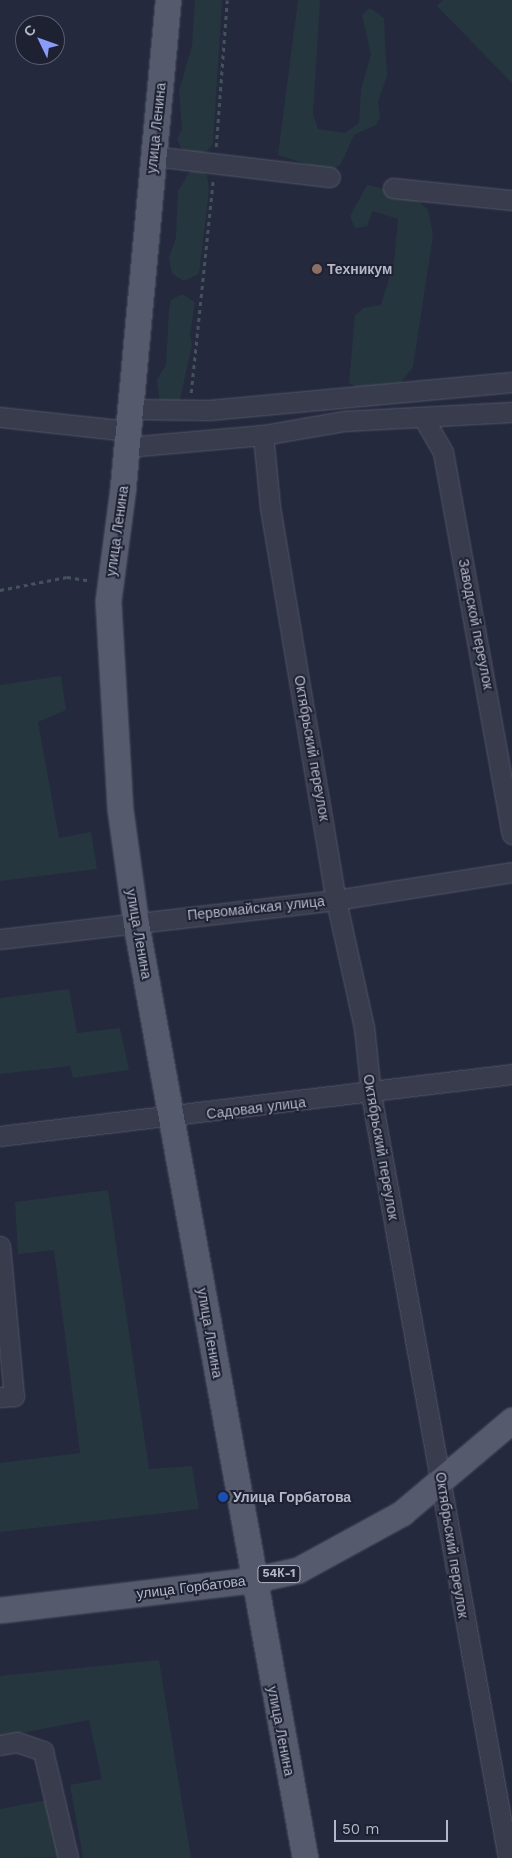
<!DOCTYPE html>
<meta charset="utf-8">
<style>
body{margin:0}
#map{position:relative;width:512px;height:1858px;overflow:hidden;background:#24293d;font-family:"Work Sans",sans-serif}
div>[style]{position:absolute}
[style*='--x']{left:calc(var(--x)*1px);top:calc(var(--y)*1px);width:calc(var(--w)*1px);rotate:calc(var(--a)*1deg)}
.green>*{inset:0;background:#26363e}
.path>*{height:2.5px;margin-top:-1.25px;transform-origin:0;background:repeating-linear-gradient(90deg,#44535b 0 4px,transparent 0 8px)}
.roads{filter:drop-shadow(0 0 1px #535768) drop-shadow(0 0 1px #535768)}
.minor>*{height:19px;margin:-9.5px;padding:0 9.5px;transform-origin:9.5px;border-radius:9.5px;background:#383c4d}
.major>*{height:25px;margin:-12.5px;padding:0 12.5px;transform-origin:12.5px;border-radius:12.5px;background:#565a6d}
.dots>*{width:14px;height:14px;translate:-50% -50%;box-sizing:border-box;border:2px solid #1d2132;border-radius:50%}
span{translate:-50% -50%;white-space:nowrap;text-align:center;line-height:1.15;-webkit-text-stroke:4px #1d2132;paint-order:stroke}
.shield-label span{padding:1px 4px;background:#1d2132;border:1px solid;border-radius:4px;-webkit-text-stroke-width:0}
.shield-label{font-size:12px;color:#b4b7c8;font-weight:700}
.street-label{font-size:14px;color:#b4b7c8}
.poi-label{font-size:14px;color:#b4b7c8;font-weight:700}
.left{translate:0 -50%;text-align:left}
.north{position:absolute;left:15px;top:15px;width:50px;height:50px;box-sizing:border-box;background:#1d2132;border:1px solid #595d6e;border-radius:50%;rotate:312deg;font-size:14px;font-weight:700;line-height:20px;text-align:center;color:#b4b7c8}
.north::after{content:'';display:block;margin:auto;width:18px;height:22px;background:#8b9cf6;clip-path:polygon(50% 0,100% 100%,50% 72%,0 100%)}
.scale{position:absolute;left:334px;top:1820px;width:114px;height:22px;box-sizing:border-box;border:2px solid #b4b7c8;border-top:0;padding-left:6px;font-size:15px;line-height:18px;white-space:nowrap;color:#b4b7c8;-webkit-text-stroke:4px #1d2132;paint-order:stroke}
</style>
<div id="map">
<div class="green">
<div style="clip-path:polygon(195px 0,222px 0,213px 144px,206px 152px,193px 154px,181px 148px,177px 139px,182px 129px,179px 91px,192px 46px)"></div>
<div style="clip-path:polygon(298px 0,320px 0,313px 114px,318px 129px,345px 133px,359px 123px,361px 90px,371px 54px,362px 15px,370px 8px,384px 18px,387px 76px,378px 101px,380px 117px,376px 125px,354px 135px,341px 164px,330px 171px,278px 155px)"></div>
<div style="clip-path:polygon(443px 0,512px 0,512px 83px,437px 6px)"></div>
<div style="clip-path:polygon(193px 166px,207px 175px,209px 190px,199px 274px,184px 281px,172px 274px,169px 258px,176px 238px,178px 191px)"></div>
<div style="clip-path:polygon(367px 185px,411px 195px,428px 210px,433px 235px,413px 367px,401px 382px,359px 388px,349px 383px,355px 316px,363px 308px,381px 305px,394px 262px,398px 219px,373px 211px,367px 226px,355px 228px,350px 216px)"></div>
<div style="clip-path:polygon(182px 294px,195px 302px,190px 334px,192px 345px,179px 404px,169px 405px,159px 398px,157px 379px,166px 365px,169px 309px,171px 300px)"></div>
<div style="clip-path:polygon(61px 676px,66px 710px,38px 722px,59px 838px,91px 832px,97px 869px,0 881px,0 685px)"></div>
<div style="clip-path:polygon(69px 989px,77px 1033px,120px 1028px,129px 1070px,73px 1078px,70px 1066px,0 1074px,0 998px)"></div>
<div style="clip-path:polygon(108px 1190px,149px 1469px,192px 1466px,199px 1509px,0 1532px,0 1463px,80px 1453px,54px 1250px,18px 1254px,15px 1202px)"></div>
<div style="clip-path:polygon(159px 1660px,191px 1858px,83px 1858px,70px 1785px,102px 1779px,89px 1720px,0 1737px,0 1676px)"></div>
<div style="clip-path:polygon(52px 1799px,61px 1857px,0 1858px,0 1809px)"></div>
</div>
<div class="path">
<div style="--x:216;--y:147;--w:147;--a:-85.7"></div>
<div style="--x:191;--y:393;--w:214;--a:-84.1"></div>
<div style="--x:0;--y:590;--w:68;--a:-11"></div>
<div style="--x:67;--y:577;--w:24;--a:9"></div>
</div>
<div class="roads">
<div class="minor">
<div style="--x:153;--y:156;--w:178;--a:6.8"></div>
<div style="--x:393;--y:188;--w:120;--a:5.8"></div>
<div style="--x:130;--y:409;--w:79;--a:0.7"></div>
<div style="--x:209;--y:410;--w:304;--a:-5.3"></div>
<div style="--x:0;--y:417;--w:129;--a:6.2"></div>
<div style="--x:424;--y:419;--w:38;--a:60"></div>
<div style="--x:443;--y:452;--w:388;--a:79.8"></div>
<div style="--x:263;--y:435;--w:72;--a:84.4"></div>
<div style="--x:270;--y:507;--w:399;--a:80.5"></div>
<div style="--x:336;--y:900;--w:130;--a:77.6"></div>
<div style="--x:364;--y:1027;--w:67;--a:84"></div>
<div style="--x:371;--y:1094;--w:776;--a:79.83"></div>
<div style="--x:127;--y:447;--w:137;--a:-5"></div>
<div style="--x:263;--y:435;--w:82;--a:-9.8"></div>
<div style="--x:344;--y:421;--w:168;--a:-3.1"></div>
<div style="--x:0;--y:939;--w:338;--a:-6.6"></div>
<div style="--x:336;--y:900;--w:178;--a:-9"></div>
<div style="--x:0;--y:1136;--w:516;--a:-6.9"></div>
<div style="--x:0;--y:1246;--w:151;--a:84.7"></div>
<div style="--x:14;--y:1396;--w:14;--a:176"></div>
<div style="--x:0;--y:1745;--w:17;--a:-10"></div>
<div style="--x:17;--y:1742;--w:28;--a:19"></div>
<div style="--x:43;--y:1751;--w:110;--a:76.8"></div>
</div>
<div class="major">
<div style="--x:168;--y:0;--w:489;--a:95.3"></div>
<div style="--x:123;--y:487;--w:115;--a:97.5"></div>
<div style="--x:108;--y:601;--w:208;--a:86.7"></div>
<div style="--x:120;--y:809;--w:116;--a:82.1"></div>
<div style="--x:136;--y:924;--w:949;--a:79.74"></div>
<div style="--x:0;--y:1610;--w:255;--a:-6.8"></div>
<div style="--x:253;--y:1580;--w:46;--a:-12.5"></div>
<div style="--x:298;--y:1570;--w:119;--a:-28.7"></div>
<div style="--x:402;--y:1513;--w:144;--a:-40.2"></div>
</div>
</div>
<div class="dots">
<div style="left:317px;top:269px;background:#8d6e63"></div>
<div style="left:223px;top:1497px;background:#1a4fb4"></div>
</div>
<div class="shield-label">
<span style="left:279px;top:1574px">54К-1</span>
</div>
<div class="street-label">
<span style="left:156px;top:128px;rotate:-84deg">улица Ленина</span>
<span style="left:117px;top:531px;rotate:-82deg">улица Ленина</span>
<span style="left:476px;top:624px;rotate:79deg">Заводской переулок</span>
<span style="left:312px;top:748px;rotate:80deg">Октябрьский переулок</span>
<span style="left:256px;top:908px;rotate:-6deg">Первомайская улица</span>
<span style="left:139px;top:934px;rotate:80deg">улица Ленина</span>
<span style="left:256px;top:1108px;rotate:-7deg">Садовая улица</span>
<span style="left:381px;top:1147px;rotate:80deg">Октябрьский переулок</span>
<span style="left:210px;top:1333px;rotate:80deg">улица Ленина</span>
<span style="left:452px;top:1545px;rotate:81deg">Октябрьский переулок</span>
<span style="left:191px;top:1587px;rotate:-7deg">улица Горбатова</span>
<span style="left:281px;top:1731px;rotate:79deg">улица Ленина</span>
</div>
<div class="poi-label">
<span class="left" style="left:327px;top:269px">Техникум</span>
<span class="left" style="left:233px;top:1497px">Улица Горбатова</span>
</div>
<div class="north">С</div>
<div class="scale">50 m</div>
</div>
